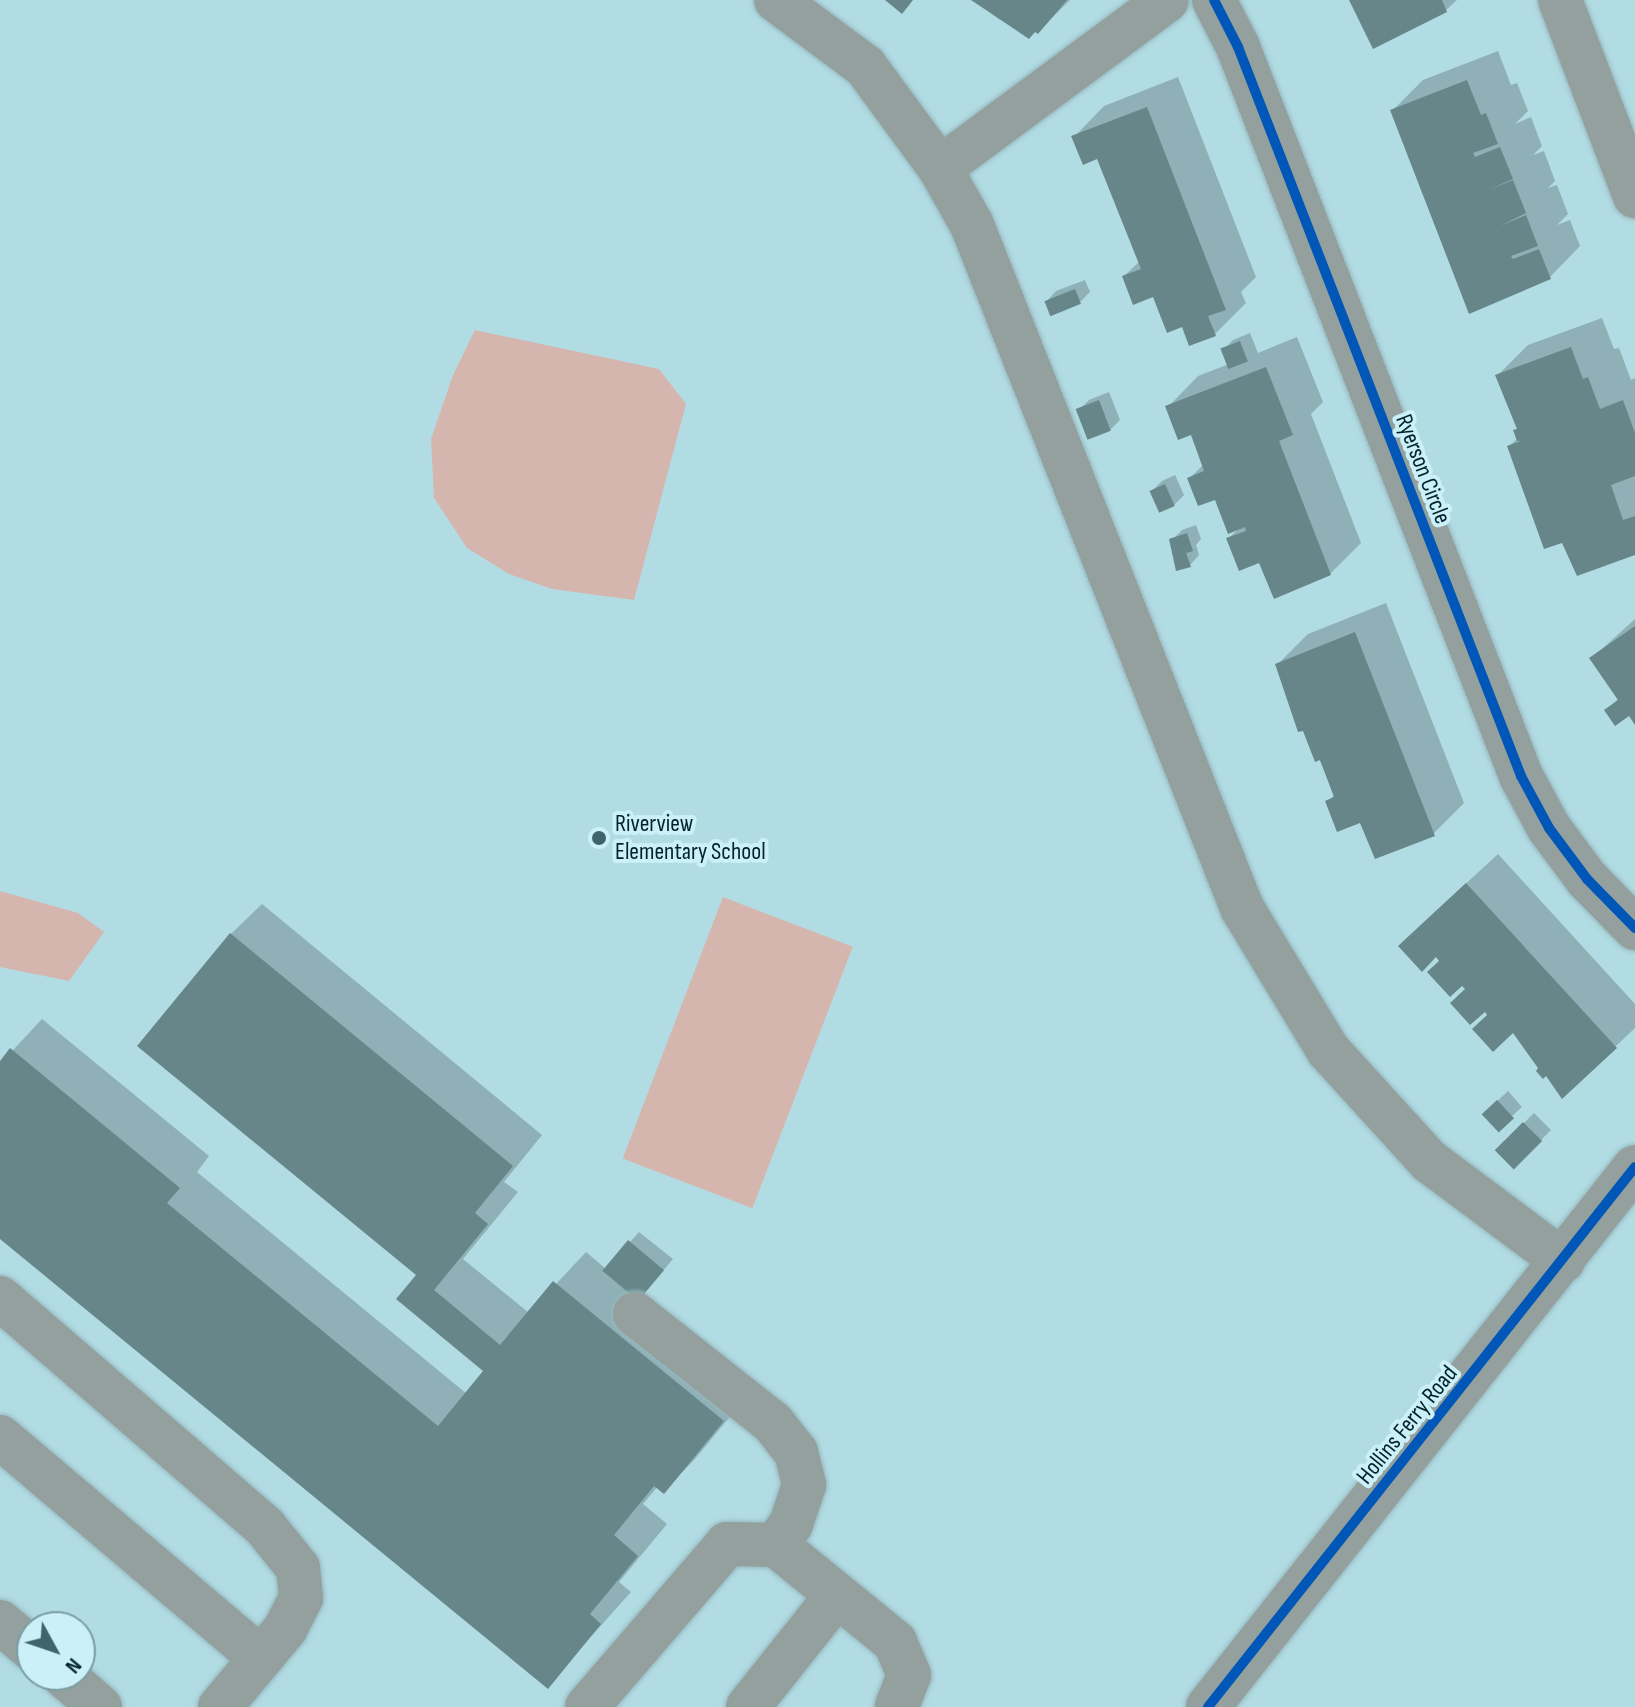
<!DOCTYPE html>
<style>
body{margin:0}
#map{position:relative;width:1635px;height:1707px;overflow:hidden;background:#b2dce4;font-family:"Sofia Sans Condensed",sans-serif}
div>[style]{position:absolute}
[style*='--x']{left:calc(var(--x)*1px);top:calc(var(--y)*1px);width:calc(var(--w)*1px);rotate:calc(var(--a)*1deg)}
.green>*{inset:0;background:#d5b6af;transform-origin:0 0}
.shadow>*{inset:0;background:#0003;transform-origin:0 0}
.building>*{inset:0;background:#678689;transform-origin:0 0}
.roads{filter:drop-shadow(0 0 2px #96b8be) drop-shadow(0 0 2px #96b8be)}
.minor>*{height:44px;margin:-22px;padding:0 22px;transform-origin:22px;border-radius:22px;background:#93a09e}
.cycleway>*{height:10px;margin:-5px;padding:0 5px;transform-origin:5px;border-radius:5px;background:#0057b8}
.dots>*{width:22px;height:22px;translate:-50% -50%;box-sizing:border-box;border:4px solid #cbf0f8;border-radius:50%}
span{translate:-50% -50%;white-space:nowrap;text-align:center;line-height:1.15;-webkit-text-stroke:8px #cbf0f8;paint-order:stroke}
.street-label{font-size:24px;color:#012329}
.poi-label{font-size:24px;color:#012329}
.left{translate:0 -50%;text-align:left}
.north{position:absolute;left:16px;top:1611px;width:80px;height:80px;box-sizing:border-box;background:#cbf0f8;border:2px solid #7a9ea5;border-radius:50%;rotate:130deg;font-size:22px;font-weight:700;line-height:32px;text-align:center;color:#012329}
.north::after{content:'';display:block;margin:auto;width:28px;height:36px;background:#3f646a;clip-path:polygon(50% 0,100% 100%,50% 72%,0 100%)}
</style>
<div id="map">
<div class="green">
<div style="clip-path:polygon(475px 330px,659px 369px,686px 404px,634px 600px,552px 589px,509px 574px,467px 548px,434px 498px,431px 439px,453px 375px)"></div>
<div style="clip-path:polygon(0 891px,78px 913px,104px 932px,69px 981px,0 967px)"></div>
<div style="left:723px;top:897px;width:139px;height:280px;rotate:21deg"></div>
</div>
<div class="shadow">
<div style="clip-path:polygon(974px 0,1070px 0,1038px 32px,1004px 17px,1000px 20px)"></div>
<div style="clip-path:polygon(1351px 0,1457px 0,1446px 10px,1374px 46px)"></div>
<div style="clip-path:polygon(1498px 51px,1511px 85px,1517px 83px,1528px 111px,1515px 124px,1531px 117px,1542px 146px,1533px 155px,1544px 151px,1555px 181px,1548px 188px,1557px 185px,1568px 214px,1557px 225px,1570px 220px,1580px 246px,1550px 277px,1470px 312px,1392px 111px,1423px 80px)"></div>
<div style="clip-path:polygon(1178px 77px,1256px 277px,1241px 292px,1246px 303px,1215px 334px,1183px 324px,1154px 294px,1124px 276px,1140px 261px,1098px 156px,1074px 137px,1104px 106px)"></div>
<div style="clip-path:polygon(1085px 280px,1090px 292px,1080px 302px,1047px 301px,1056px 291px)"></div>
<div style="clip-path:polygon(1602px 318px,1614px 349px,1619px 348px,1631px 380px,1635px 378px,1635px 551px,1563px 541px,1509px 446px,1518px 438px,1519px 428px,1497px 376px,1528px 345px)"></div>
<div style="clip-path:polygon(1250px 333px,1258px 353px,1297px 337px,1323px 402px,1311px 414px,1361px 543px,1330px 574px,1260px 560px,1228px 539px,1240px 527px,1216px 497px,1189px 479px,1204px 464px,1192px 433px,1168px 407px,1198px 376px,1229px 364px,1223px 350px,1233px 340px)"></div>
<div style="clip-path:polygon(1109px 392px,1120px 420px,1110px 430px,1079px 410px,1089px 400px)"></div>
<div style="clip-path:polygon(1175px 475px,1184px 495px,1174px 505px,1152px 491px,1162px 481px)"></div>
<div style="clip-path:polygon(1196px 525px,1201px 539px,1196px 545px,1199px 555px,1190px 565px,1172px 540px,1182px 530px)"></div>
<div style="clip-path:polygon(1386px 603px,1464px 803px,1433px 834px,1361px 821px,1328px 802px,1335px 794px,1277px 665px,1308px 634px)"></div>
<div style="clip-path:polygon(1635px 619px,1635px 721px,1630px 713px,1606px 711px,1619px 698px,1592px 658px)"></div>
<div style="clip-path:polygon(1498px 854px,1635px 1004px,1635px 1028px,1563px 1096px,1513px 1030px,1489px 1014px,1441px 961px,1432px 915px)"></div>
<div style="clip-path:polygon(262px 904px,542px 1135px,504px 1182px,518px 1192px,463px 1259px,529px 1313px,586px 1252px,606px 1269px,639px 1232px,673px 1259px,641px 1297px,753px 1389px,694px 1460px,664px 1491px,658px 1486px,643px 1504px,667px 1524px,619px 1582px,631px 1592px,547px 1686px,0 1237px,0 1064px,42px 1019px,209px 1156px,197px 1172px,467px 1394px,486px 1371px,419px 1275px,231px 934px)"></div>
<div style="clip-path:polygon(1508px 1091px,1522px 1107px,1512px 1116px,1494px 1104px)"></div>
<div style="left:1534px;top:1113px;width:24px;height:52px;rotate:45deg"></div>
</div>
<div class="building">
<div style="clip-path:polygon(885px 0,913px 0,902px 14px)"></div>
<div style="clip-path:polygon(971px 0,1067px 0,1038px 34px,1035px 32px,1029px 39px)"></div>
<div style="clip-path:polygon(1349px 0,1442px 0,1447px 12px,1373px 49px)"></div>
<div style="clip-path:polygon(1467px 80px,1481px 115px,1486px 113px,1498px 144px,1473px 153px,1475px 157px,1500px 147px,1513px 179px,1488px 190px,1513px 180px,1526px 213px,1500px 226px,1526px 215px,1538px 246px,1511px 256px,1513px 259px,1539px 249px,1551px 279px,1469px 314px,1390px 110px)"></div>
<div style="clip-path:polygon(1147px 107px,1226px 310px,1208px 316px,1216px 336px,1189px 346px,1182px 327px,1167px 333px,1153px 297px,1133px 305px,1122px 276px,1141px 269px,1097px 159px,1083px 165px,1071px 136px)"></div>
<div style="left:1075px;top:289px;width:16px;height:33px;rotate:68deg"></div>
<div style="left:1240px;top:341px;width:22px;height:21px;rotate:69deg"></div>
<div style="clip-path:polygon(1571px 347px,1583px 379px,1588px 377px,1600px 409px,1623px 400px,1635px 433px,1635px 476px,1611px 485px,1623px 520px,1635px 516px,1635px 555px,1577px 576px,1562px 543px,1544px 549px,1507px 446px,1521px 441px,1517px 441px,1513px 430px,1517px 429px,1495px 375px)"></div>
<div style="clip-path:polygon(1266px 367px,1293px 435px,1279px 441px,1331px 575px,1274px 599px,1259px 563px,1239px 571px,1226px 538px,1246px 531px,1245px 527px,1228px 534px,1215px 500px,1198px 506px,1187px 478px,1204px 471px,1191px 435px,1178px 440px,1165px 406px)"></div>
<div style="left:1099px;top:400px;width:33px;height:25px;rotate:69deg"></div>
<div style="left:1165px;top:484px;width:24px;height:17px;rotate:66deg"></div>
<div style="clip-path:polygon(1187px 533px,1193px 551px,1186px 553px,1191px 567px,1176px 571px,1169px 539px)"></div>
<div style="clip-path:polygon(1635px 626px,1635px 725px,1629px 716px,1615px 726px,1604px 710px,1618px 700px,1589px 658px)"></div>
<div style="clip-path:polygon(1355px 632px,1435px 836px,1375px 859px,1360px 823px,1337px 832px,1325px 801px,1334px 797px,1320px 760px,1315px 762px,1303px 731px,1298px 732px,1275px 664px)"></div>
<div style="clip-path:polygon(1466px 883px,1617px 1048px,1562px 1099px,1546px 1076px,1543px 1079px,1536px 1071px,1538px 1068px,1513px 1033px,1493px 1052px,1472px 1029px,1487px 1015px,1485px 1012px,1470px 1025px,1450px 1003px,1465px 989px,1462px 986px,1450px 997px,1427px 972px,1439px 961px,1436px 957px,1422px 972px,1398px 946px)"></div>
<div style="clip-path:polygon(230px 933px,513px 1166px,475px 1213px,488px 1224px,434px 1290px,500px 1345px,553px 1281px,724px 1421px,664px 1494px,654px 1486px,614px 1535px,638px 1556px,590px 1614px,601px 1624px,548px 1689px,0 1239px,0 1061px,10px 1048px,180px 1188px,167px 1203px,438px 1426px,483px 1371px,396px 1299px,416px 1275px,137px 1046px)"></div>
<div style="left:1497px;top:1100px;width:25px;height:21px;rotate:47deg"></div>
<div style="left:1523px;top:1122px;width:27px;height:40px;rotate:45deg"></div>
<div style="left:628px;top:1240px;width:47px;height:40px;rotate:40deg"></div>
</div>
<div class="roads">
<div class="minor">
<div style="--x:776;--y:0;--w:111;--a:36.6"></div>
<div style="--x:865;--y:66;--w:127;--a:53.7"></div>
<div style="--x:940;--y:168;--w:65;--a:60.7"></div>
<div style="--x:972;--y:225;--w:734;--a:68.43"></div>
<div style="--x:1242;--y:908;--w:166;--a:58.8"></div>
<div style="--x:1328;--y:1050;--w:150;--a:47.7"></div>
<div style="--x:1429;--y:1161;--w:167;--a:36.7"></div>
<div style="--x:1214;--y:0;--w:53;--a:62.9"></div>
<div style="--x:1238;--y:47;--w:782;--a:68.78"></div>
<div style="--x:1521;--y:776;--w:59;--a:61.7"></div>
<div style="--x:1549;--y:828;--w:64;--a:53.3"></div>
<div style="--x:1587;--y:879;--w:69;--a:45.6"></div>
<div style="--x:1560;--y:0;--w:210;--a:69.1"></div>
<div style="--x:940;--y:168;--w:282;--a:-36.5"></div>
<div style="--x:0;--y:1298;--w:350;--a:40.8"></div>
<div style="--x:265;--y:1527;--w:53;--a:51.2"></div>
<div style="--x:298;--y:1568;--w:30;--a:84"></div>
<div style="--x:301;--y:1598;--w:34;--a:117"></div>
<div style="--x:286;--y:1628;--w:103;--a:129.9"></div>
<div style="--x:635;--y:1314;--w:176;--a:38.3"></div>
<div style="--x:773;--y:1423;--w:37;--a:52"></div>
<div style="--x:796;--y:1452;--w:34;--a:76"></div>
<div style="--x:804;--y:1485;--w:41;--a:108.4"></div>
<div style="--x:791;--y:1524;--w:26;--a:126"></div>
<div style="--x:776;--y:1545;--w:154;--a:39.2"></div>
<div style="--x:895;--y:1642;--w:36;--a:67"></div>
<div style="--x:909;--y:1675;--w:34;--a:111"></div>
<div style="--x:0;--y:1437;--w:342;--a:40.3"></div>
<div style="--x:0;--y:1622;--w:42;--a:40.2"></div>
<div style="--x:63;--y:1675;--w:49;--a:40.9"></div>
<div style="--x:587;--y:1707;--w:215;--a:-49.3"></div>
<div style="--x:727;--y:1544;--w:49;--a:1.2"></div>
<div style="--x:748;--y:1707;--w:143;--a:-51.5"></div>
<div style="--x:1208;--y:1707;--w:688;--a:-51.67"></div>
</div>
</div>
<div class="cycleway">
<div style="--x:1214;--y:0;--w:53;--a:62.9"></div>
<div style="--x:1238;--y:47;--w:782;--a:68.78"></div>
<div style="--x:1521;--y:776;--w:59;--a:61.7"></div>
<div style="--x:1549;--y:828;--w:64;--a:53.3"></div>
<div style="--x:1587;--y:879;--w:69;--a:45.6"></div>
<div style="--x:1208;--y:1707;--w:688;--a:-51.67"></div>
</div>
<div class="dots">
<div style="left:599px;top:838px;background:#3f646a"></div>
</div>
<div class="street-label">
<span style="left:1423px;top:469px;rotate:69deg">Ryerson Circle</span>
<span style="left:1407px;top:1425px;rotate:-51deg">Hollins Ferry Road</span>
</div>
<div class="poi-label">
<span class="left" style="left:615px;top:838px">Riverview<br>Elementary School</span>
</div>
<div class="north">N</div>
</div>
